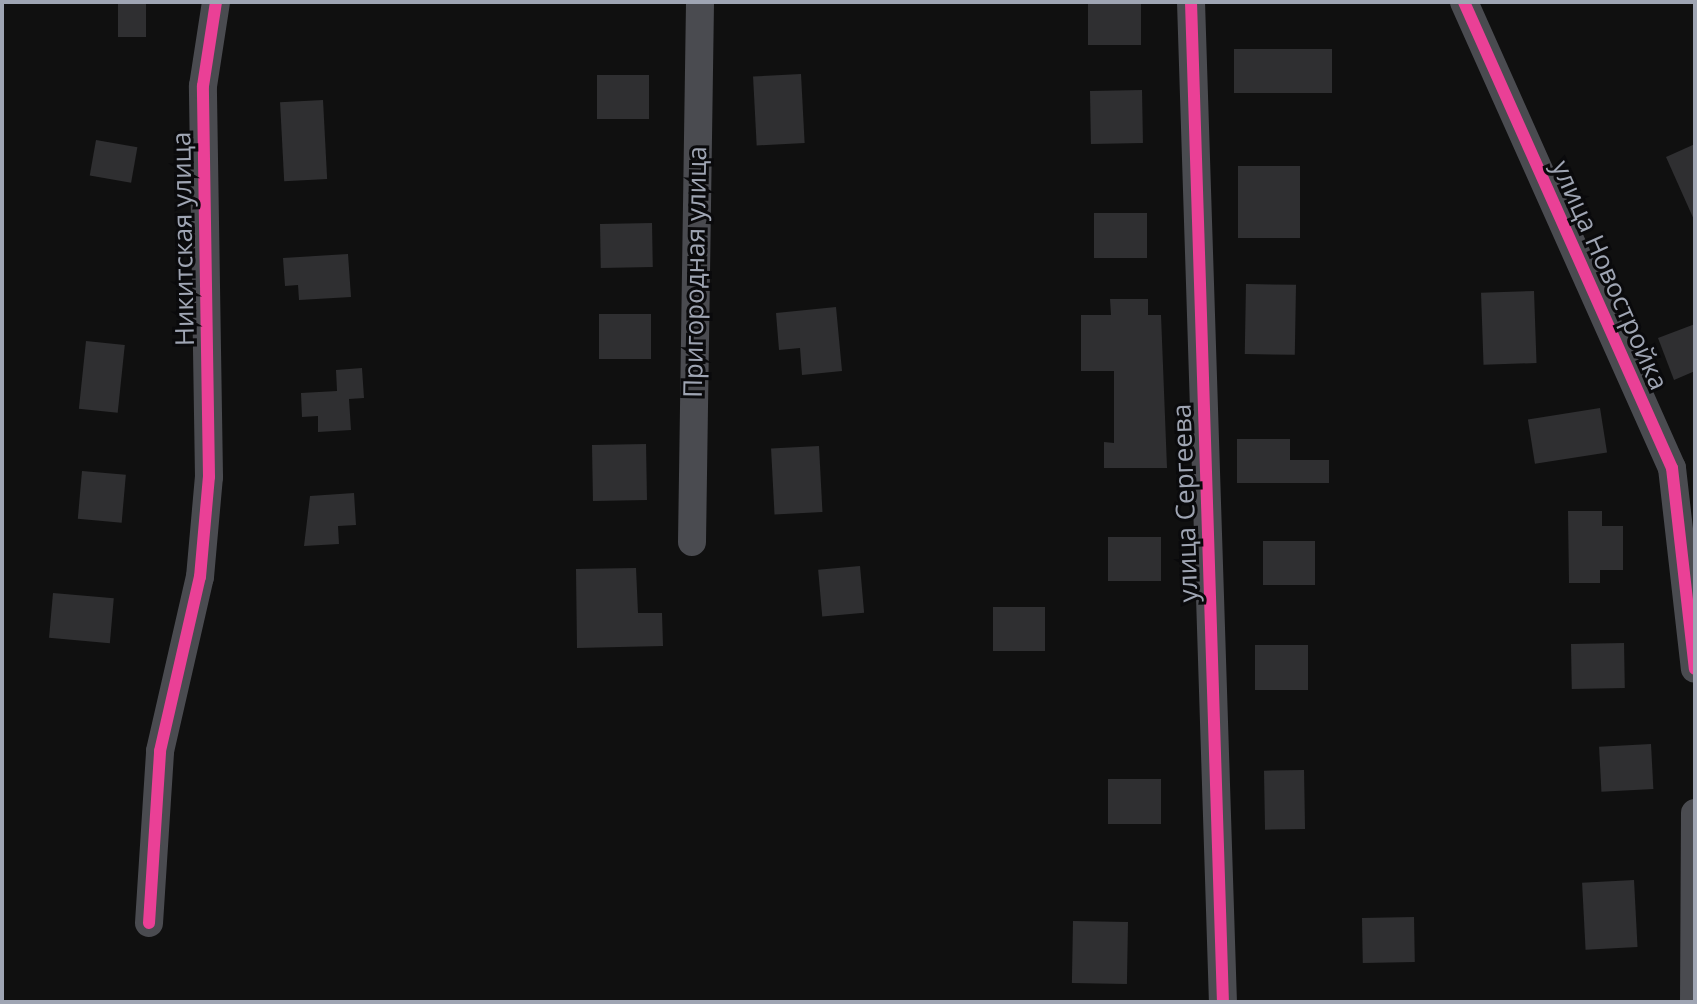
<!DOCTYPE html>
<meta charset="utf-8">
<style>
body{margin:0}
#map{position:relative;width:1697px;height:1004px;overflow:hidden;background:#101010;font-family:"Open Sans",sans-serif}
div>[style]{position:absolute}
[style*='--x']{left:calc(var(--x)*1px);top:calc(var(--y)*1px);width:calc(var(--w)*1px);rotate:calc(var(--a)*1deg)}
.building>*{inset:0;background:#2f2f31;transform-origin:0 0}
.street>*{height:28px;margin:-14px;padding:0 14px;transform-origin:14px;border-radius:14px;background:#4a4b50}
.cycleway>*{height:12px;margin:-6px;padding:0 6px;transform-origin:6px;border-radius:6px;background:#ea4096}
span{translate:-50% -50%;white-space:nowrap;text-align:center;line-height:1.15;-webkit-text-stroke:6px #0a0a0c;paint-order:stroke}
.street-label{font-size:26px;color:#9fa5b3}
.frame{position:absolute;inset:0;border:4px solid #9fa5b3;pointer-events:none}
</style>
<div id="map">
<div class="building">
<div style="left:118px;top:2px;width:28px;height:35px"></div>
<div style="left:1088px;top:2px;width:53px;height:43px"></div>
<div style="left:1234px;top:49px;width:98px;height:44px"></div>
<div style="left:801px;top:74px;width:69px;height:48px;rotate:87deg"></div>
<div style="left:597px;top:75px;width:52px;height:44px"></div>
<div style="left:1142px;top:90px;width:53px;height:52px;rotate:89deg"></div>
<div style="left:323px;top:100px;width:79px;height:43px;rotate:87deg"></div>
<div style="left:96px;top:140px;width:42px;height:36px;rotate:10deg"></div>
<div style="clip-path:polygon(1695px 144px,1695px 222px,1666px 157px)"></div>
<div style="left:1238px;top:166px;width:62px;height:72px"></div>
<div style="left:1094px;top:213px;width:53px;height:45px"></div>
<div style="left:652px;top:223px;width:44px;height:52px;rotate:89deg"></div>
<div style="clip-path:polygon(348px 254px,351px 297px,299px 300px,298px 285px,285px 286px,283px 258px)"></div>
<div style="left:1246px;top:284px;width:50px;height:70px;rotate:1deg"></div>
<div style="left:1534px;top:291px;width:72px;height:53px;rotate:88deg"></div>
<div style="clip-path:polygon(1110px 299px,1148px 299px,1148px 315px,1161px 315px,1167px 468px,1104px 468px,1104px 442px,1114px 443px,1114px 371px,1081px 371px,1081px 315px,1111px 315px)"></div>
<div style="clip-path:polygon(836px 307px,842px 371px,802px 375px,800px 348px,779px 350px,776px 313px)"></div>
<div style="left:651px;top:314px;width:45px;height:52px;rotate:90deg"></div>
<div style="clip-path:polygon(1695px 324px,1695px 371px,1674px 380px,1658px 338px)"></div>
<div style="left:86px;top:341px;width:39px;height:68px;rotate:6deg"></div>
<div style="clip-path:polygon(362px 368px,364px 398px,349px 399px,351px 430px,318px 432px,318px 416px,302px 417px,301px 393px,337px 391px,336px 370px)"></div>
<div style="left:1600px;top:408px;width:45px;height:73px;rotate:81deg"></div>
<div style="clip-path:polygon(1237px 439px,1290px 439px,1290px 460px,1329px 460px,1329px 483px,1237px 483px)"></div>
<div style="left:646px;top:444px;width:56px;height:54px;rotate:89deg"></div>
<div style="left:819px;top:446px;width:66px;height:48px;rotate:87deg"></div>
<div style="left:82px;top:471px;width:44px;height:48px;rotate:5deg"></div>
<div style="clip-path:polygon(354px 493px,356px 525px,338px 526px,339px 544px,304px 546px,310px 496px)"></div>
<div style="clip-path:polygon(1568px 511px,1602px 511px,1602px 526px,1623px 526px,1623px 570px,1600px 570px,1600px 583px,1569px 583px)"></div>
<div style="left:1108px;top:537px;width:53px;height:44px"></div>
<div style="left:1263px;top:541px;width:52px;height:44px"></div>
<div style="left:860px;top:566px;width:47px;height:42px;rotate:85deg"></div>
<div style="clip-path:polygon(636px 568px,638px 613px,662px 613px,663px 646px,577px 648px,576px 569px)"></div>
<div style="left:53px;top:593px;width:61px;height:45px;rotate:5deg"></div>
<div style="left:993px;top:607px;width:52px;height:44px"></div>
<div style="left:1624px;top:643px;width:45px;height:53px;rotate:89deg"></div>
<div style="left:1255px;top:645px;width:53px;height:45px"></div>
<div style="left:1651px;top:744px;width:45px;height:52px;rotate:87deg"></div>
<div style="left:1304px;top:770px;width:59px;height:40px;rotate:89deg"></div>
<div style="left:1108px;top:779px;width:53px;height:45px"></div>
<div style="left:1634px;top:880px;width:67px;height:52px;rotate:87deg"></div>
<div style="left:1414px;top:917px;width:45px;height:52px;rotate:89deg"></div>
<div style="left:1073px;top:921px;width:55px;height:62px;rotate:1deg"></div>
</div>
<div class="street">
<div style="--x:1191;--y:2;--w:1001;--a:88.17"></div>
<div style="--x:1464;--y:2;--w:510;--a:65.95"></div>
<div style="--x:1672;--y:468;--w:202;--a:83.5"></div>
<div style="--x:692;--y:542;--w:540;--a:-89.15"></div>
<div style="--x:149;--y:923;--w:172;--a:-86.3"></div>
<div style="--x:160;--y:751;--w:179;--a:-77.1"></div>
<div style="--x:200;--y:577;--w:100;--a:-84.9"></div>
<div style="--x:209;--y:477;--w:391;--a:-90.9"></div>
<div style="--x:203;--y:86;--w:85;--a:-81.2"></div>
<div style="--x:1694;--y:1002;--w:189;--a:-89.7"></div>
</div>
<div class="cycleway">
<div style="--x:1191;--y:2;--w:1001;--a:88.17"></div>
<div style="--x:1464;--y:2;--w:510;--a:65.95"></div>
<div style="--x:1672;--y:468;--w:202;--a:83.5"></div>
<div style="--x:149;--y:923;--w:172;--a:-86.3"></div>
<div style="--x:160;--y:751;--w:179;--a:-77.1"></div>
<div style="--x:200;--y:577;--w:100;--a:-84.9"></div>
<div style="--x:209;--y:477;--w:391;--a:-90.9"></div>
<div style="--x:203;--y:86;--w:85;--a:-81.2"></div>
</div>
<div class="street-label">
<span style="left:183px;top:239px;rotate:-91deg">Никитская улица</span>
<span style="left:695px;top:272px;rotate:-89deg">Пригородная улица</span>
<span style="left:1610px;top:275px;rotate:66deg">улица Новостройка</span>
<span style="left:1185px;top:503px;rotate:-92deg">улица Сергеева</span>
</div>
<div class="frame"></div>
</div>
